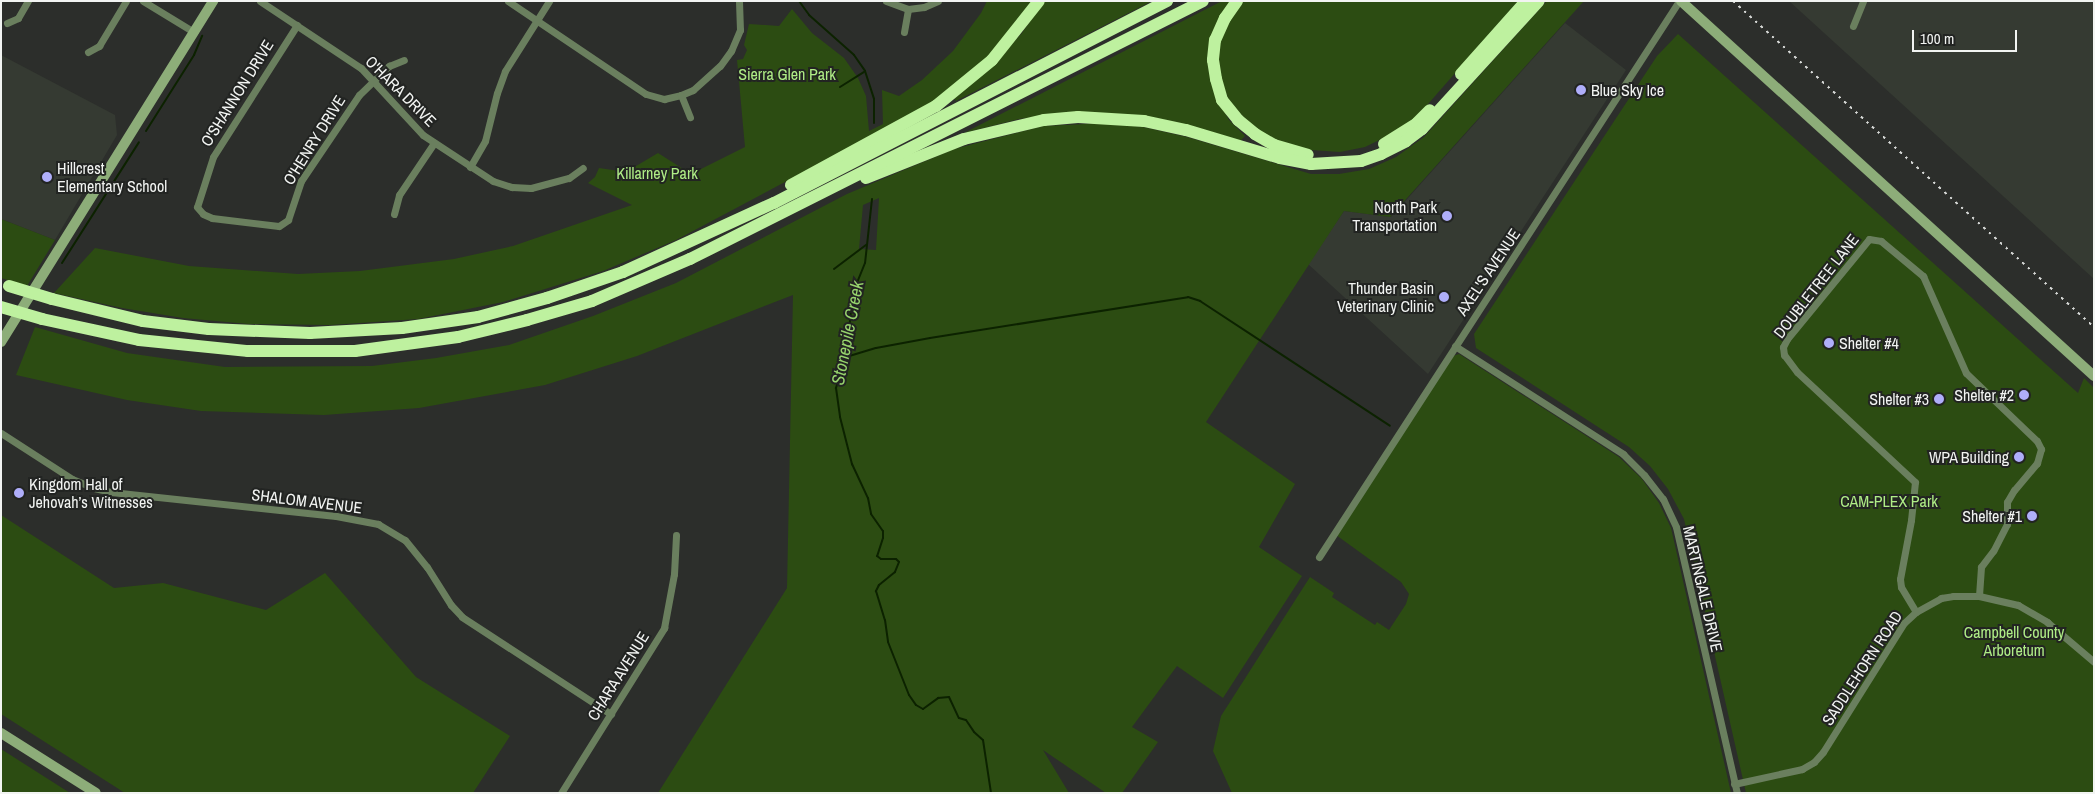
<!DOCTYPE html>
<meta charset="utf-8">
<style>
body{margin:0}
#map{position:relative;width:2095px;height:794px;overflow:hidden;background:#2c2e2b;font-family:"Archivo Narrow",sans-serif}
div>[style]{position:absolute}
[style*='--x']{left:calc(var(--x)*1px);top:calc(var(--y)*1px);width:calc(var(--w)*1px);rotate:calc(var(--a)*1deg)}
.built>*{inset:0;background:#353a32}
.green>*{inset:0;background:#2c4c12}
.stream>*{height:2px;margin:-1px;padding:0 1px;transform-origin:1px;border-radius:1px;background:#0c2200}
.street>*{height:7px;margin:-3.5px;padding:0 3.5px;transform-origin:3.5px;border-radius:3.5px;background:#6a7f5e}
.secondary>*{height:10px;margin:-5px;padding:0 5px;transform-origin:5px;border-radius:5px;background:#8dad79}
.highway>*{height:12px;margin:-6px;padding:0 6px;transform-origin:6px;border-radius:6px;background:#bef19f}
.rail>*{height:2px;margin-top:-1px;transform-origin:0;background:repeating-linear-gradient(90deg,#d7d9d7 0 2.5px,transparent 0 7.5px)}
.highway-bridge>*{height:12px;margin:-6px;padding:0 6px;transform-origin:6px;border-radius:6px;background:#bef19f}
.dots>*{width:14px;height:14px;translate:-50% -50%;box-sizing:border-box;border:2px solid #222422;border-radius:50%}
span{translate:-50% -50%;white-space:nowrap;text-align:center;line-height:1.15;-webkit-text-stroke:4px #222422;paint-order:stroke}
.park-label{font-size:16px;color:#afed86}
.poi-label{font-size:16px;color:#f2f4f2}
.left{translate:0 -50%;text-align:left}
.right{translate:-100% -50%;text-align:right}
.street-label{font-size:16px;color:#f2f4f2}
.water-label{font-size:18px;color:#97d46d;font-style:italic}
.frame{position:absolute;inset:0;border:2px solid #f2f4f2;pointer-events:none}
.scale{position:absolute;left:1912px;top:30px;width:105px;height:22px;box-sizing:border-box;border:2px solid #f2f4f2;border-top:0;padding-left:6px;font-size:15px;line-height:18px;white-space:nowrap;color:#f2f4f2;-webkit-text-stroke:4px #222422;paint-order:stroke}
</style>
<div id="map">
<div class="built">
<div style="clip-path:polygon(1789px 1px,2094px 1px,2094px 279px)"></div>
<div style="clip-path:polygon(1565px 23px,1626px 70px,1428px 374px,1308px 264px,1344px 211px,1391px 217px)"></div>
<div style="clip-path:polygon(1px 55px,115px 115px,117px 135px,55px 240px,1px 219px)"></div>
</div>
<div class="green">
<div style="clip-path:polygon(987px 1px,1035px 1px,991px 54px,937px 101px,676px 240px,603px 271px,503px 302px,418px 319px,330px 325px,249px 324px,183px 318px,122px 308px,54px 293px,95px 248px,189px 266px,298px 274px,360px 271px,454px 259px,513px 246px,632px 205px,588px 183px,595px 177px,599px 168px,626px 172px,658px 153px,691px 174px,745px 147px,737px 60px,743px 59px,747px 50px,744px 45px,749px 24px,779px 26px,792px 9px,812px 33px,844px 58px,858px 78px,866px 96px,869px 131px,883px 124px,882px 90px,899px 96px,922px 80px,953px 51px,981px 13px)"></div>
<div style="clip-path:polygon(1044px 1px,1152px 1px,956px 101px,953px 97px,996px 61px,1022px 33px)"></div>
<div style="clip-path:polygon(1222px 1px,1235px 1px,1214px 37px,1219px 102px,1229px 120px,1245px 136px,1239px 142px,1186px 125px,1050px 115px,1019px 119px,964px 133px)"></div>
<div style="clip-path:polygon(1241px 1px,1518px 1px,1422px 111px,1402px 129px,1365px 147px,1340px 152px,1297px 149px,1257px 131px,1230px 103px,1219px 77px,1218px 50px,1226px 24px)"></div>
<div style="clip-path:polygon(evenodd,1547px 1px,1584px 1px,1390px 217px,1344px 211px,1206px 422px,1295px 484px,1259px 547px,1302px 576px,1223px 698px,1177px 666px,1132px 727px,1158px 742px,1122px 793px,1106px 793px,1043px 750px,1069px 793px,658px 793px,787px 588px,793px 295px,637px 356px,545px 385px,419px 408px,324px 415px,201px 411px,127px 400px,16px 375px,35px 327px,127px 353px,225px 367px,372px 366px,436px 358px,509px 345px,593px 316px,676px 283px,847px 194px,954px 149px,1043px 126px,1109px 123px,1143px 127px,1187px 137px,1311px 174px,1339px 174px,1369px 169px,1396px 157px,1424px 137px,1547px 1px,879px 198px,876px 250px,859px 249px,863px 205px,879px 198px)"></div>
<div style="clip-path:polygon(1678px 34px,2078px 393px,2084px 378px,2094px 388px,2094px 793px,1746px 793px,1684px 519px,1668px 489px,1650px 466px,1629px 447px,1476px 348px,1474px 334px,1657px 56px)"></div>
<div style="clip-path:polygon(1px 219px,55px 240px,27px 286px,1px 278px)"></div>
<div style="clip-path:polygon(1459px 354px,1619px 457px,1642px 479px,1659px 503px,1671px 528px,1731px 793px,1232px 793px,1213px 751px,1221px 716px,1310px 577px,1334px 593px,1332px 597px,1375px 625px,1377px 622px,1389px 630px,1406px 604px,1409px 594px,1401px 582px,1336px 535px,1453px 356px)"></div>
<div style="clip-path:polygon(1px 515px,114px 588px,163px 583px,266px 610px,325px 573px,416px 677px,510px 736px,473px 793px,125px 793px,1px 714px)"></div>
<div style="clip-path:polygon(1px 749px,70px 793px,1px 793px)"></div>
</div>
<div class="stream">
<div style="--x:799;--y:1;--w:17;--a:54"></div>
<div style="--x:809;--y:15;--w:60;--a:41.6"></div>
<div style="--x:854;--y:55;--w:19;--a:55"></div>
<div style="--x:865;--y:71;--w:29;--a:72"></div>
<div style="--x:874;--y:99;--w:24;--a:90"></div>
<div style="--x:840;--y:87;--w:28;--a:-32"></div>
<div style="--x:146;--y:131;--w:90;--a:-57.7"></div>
<div style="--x:194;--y:55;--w:21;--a:-67"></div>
<div style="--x:872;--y:199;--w:64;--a:96.2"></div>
<div style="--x:865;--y:263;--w:31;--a:112"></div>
<div style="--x:853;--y:292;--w:65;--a:96.1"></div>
<div style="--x:846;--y:357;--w:33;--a:108"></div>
<div style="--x:836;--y:388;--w:29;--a:82"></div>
<div style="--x:840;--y:417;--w:49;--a:75.7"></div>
<div style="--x:852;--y:464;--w:38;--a:65"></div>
<div style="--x:868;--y:498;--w:16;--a:79"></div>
<div style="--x:871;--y:514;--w:21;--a:55"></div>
<div style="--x:883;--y:531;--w:7;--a:90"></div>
<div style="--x:883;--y:538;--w:19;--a:108"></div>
<div style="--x:877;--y:556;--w:5;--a:37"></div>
<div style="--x:881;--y:559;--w:15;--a:0"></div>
<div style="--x:896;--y:559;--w:4;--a:45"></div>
<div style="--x:899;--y:562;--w:11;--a:112"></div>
<div style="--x:895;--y:572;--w:21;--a:141"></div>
<div style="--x:879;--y:585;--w:7;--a:117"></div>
<div style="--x:876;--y:591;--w:30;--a:73"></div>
<div style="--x:885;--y:620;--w:22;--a:82"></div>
<div style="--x:888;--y:642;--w:57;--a:68.4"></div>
<div style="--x:909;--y:695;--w:12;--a:55"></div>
<div style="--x:916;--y:705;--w:8;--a:30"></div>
<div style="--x:923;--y:709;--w:19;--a:-36"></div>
<div style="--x:938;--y:698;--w:11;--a:-5"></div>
<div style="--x:949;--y:697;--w:23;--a:65"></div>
<div style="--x:959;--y:718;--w:7;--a:16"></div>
<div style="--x:966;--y:720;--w:14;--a:56"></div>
<div style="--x:974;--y:732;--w:12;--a:42"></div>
<div style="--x:983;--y:740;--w:54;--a:81.4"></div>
<div style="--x:62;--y:263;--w:143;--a:-57.5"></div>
<div style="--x:834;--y:269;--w:40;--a:-37"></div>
<div style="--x:846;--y:357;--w:31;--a:-17"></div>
<div style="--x:876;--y:348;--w:55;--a:-10.5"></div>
<div style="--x:930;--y:338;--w:261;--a:-9"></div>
<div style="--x:1188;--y:297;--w:13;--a:18"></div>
<div style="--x:1200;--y:301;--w:227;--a:33.3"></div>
</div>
<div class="street">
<div style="--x:143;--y:1;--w:60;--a:31.3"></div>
<div style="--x:260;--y:1;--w:121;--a:33.6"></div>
<div style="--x:361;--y:68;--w:91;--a:47.2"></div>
<div style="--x:423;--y:135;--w:84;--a:33.3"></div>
<div style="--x:493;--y:181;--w:20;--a:18"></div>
<div style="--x:512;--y:187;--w:19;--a:3"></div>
<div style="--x:531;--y:188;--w:39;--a:-15"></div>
<div style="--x:569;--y:178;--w:17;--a:-36"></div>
<div style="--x:508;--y:1;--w:166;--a:34"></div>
<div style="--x:646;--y:94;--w:19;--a:16"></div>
<div style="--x:664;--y:99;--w:17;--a:-13"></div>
<div style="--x:681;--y:95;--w:13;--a:-23"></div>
<div style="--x:693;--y:90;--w:36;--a:-42"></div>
<div style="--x:720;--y:66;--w:19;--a:-54"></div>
<div style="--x:731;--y:51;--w:23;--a:-67"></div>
<div style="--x:740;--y:30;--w:29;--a:-92"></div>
<div style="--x:886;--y:1;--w:23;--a:20"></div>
<div style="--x:908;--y:9;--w:16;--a:-7"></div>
<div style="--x:924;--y:7;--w:15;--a:-23"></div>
<div style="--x:7;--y:23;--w:12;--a:-24"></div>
<div style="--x:18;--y:18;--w:20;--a:-60"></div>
<div style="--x:297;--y:25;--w:156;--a:122.5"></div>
<div style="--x:213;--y:157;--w:52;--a:107.7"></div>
<div style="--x:197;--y:207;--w:9;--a:49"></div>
<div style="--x:203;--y:214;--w:10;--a:24"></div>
<div style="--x:212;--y:218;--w:67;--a:6.8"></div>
<div style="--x:279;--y:226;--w:11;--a:-34"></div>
<div style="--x:288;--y:220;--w:41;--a:-71.6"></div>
<div style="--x:301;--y:181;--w:104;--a:-56"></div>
<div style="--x:359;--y:95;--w:42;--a:-44"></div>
<div style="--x:389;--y:66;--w:16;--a:-22"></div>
<div style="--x:1853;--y:26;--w:27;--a:-68"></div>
<div style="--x:904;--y:32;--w:23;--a:-80"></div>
<div style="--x:88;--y:52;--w:13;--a:-29"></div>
<div style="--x:99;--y:46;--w:52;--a:-59"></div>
<div style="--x:681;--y:95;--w:24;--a:68"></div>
<div style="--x:470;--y:167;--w:30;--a:-60"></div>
<div style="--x:485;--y:141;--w:49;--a:-76"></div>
<div style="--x:497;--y:93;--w:23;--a:-70"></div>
<div style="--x:505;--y:71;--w:83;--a:-57.8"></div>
<div style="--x:394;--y:214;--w:20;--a:-75"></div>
<div style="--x:399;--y:195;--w:63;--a:-56.1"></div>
<div style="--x:1455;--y:346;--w:200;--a:32.7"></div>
<div style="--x:1623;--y:454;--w:30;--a:45"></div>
<div style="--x:1644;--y:475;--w:31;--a:52"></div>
<div style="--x:1663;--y:499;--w:31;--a:65"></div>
<div style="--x:1676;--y:527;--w:273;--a:77.1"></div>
<div style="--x:1;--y:433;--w:85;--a:32.9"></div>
<div style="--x:72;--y:479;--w:24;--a:22"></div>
<div style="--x:94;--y:488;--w:17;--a:13"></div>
<div style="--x:111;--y:492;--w:226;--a:6.1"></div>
<div style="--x:336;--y:516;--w:43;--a:10.8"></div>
<div style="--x:378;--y:524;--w:31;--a:31"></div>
<div style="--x:405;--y:540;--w:35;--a:51"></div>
<div style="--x:427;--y:567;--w:45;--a:57.7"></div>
<div style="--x:451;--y:605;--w:16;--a:47"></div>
<div style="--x:462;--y:617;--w:178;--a:33.1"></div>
<div style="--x:1319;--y:557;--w:662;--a:-57.08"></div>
<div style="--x:1916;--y:612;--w:29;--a:-121"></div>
<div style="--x:1901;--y:587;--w:8;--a:-97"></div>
<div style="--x:1900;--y:579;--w:60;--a:-79.4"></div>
<div style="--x:1911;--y:520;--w:38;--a:-84"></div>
<div style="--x:1915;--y:482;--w:161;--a:-137"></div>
<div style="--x:1797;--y:372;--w:21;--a:-127"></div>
<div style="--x:1784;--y:355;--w:8;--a:-97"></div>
<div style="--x:1783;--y:347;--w:9;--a:-63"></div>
<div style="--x:1787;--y:339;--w:129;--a:-50.6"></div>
<div style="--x:1869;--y:239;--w:12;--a:9"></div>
<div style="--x:1881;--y:241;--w:55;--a:39.8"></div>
<div style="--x:1923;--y:276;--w:106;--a:66.1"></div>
<div style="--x:1966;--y:373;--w:98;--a:43.8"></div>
<div style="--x:2037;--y:441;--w:9;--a:63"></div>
<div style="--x:2041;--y:449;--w:15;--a:106"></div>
<div style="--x:2037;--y:463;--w:35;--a:130"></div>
<div style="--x:2014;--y:490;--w:14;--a:120"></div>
<div style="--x:2007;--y:502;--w:22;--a:90"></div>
<div style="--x:2007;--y:524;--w:30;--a:117"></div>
<div style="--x:1993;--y:551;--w:20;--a:127"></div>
<div style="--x:1981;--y:567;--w:29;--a:94"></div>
<div style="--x:1734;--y:784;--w:70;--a:-12.4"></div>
<div style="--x:1802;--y:769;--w:14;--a:-30"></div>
<div style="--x:1814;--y:762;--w:13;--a:-48"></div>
<div style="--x:1823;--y:752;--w:152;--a:-57.9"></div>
<div style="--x:1904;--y:623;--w:16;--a:-43"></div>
<div style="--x:1916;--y:612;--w:29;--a:-29"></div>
<div style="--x:1941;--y:598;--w:12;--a:-9"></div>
<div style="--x:1953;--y:596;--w:26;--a:0"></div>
<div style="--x:1979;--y:596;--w:40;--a:13"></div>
<div style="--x:2018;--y:605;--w:34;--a:30"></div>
<div style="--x:2047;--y:622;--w:62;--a:40.4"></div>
<div style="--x:561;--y:793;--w:195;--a:-58"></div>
<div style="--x:664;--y:628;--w:55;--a:-79.5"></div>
<div style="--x:674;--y:574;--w:39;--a:-87"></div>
</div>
<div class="secondary">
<div style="--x:1681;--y:1;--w:558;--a:42.24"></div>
<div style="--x:1;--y:342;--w:402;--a:-58.1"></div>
<div style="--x:1;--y:733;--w:112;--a:32.3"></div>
</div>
<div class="highway">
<div style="--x:1237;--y:1;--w:21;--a:125"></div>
<div style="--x:1225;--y:18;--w:24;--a:114"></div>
<div style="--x:1215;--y:40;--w:20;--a:96"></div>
<div style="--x:1213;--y:60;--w:19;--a:81"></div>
<div style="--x:1216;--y:79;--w:22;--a:74"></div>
<div style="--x:1222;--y:100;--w:26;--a:51"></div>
<div style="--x:1238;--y:120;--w:22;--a:39"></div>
<div style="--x:1255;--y:134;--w:22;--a:30"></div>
<div style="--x:1274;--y:145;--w:35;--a:16"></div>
<div style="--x:1461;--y:74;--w:98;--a:-48.3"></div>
<div style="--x:1384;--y:144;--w:39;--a:-32"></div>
<div style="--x:1417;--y:123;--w:18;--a:-45"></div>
<div style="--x:866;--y:178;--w:105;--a:-21.7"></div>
<div style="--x:964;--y:139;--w:82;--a:-13.4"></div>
<div style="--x:1044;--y:120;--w:34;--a:-5"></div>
<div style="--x:1078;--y:117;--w:66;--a:3.5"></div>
<div style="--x:1144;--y:121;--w:43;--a:12.1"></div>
<div style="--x:1186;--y:130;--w:98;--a:16.6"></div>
<div style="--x:1280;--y:158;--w:32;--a:11"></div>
<div style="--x:1311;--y:164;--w:50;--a:-3.4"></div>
<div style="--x:1361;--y:161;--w:21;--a:-19"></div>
<div style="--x:1381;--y:154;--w:28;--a:-27"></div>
<div style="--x:1406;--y:141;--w:20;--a:-37"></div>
<div style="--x:1422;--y:129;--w:173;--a:-47.6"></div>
<div style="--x:791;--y:185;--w:165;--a:-28.6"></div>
<div style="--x:936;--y:106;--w:72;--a:-39.4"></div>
<div style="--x:992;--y:60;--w:75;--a:-51.5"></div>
<div style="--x:52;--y:299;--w:94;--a:13.6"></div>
<div style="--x:143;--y:321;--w:66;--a:6.9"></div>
<div style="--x:209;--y:329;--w:101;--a:2.3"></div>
<div style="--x:310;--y:333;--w:92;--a:-3.1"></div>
<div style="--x:402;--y:328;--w:77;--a:-8.2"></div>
<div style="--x:478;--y:317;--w:72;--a:-15.4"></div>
<div style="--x:547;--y:298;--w:80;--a:-18.9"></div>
<div style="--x:623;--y:272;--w:166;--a:-24.6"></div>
<div style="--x:774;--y:203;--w:442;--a:-27.2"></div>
<div style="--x:42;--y:319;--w:99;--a:12.2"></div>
<div style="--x:139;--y:340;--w:110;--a:5.8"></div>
<div style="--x:248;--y:351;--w:107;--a:0"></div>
<div style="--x:355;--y:351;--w:104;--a:-7.7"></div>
<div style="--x:458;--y:337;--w:71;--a:-13.8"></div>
<div style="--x:527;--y:320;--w:68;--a:-16.3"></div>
<div style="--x:592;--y:301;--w:107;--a:-23.2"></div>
<div style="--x:690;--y:259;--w:574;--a:-26.7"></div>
</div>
<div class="rail">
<div style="--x:1733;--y:1;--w:486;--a:42.1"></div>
</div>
<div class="highway-bridge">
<div style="--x:9;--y:286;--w:45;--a:16.8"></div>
<div style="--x:1;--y:307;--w:43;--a:16.3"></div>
</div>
<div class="dots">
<div style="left:1581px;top:90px;background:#afaefa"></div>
<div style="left:47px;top:177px;background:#afaefa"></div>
<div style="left:1447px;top:216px;background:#afaefa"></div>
<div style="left:1444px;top:297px;background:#afaefa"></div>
<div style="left:1829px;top:343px;background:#afaefa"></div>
<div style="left:2024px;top:395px;background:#afaefa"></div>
<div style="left:1939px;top:399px;background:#afaefa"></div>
<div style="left:2019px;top:457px;background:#afaefa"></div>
<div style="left:19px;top:493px;background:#afaefa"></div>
<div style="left:2032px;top:516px;background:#afaefa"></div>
</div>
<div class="park-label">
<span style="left:787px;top:74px">Sierra Glen Park</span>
<span style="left:657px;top:173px">Killarney Park</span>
<span style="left:1889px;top:501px">CAM-PLEX Park</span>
<span style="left:2014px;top:641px">Campbell County<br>Arboretum</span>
</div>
<div class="poi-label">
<span class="left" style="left:1591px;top:90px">Blue Sky Ice</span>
<span class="left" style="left:57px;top:177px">Hillcrest<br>Elementary School</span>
<span class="right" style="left:1437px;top:216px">North Park<br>Transportation</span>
<span class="right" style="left:1434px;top:297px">Thunder Basin<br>Veterinary Clinic</span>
<span class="left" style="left:1839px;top:343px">Shelter #4</span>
<span class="right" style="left:2014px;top:395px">Shelter #2</span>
<span class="right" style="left:1929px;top:399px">Shelter #3</span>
<span class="right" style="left:2009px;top:457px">WPA Building</span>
<span class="left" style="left:29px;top:493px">Kingdom Hall of<br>Jehovah’s Witnesses</span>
<span class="right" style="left:2022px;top:516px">Shelter #1</span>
</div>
<div class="street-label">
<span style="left:401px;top:91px;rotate:45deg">O'HARA DRIVE</span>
<span style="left:237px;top:93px;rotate:-58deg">O'SHANNON DRIVE</span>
<span style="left:314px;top:140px;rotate:-58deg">O'HENRY DRIVE</span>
<span style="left:1488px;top:272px;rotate:-56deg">AXEL'S AVENUE</span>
<span style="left:1816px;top:286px;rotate:-52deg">DOUBLETREE LANE</span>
<span style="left:307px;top:501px;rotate:7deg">SHALOM AVENUE</span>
<span style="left:1703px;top:589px;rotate:77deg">MARTINGALE DRIVE</span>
<span style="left:1862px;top:668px;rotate:-57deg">SADDLEHORN ROAD</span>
<span style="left:618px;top:676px;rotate:-58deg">CHARA AVENUE</span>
</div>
<div class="water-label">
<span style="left:848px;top:333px;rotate:-79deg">Stonepile Creek</span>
</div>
<div class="frame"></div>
<div class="scale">100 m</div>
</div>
